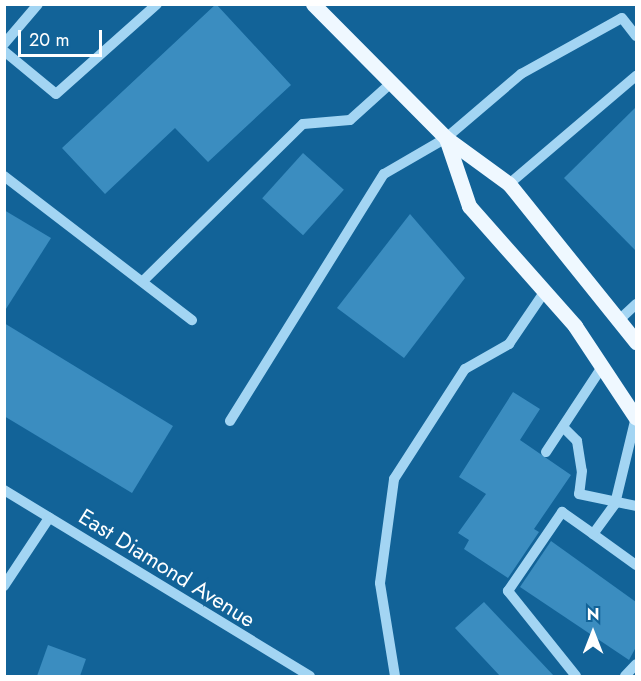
<!DOCTYPE html>
<style>
body{margin:0}
#map{position:relative;width:641px;height:681px;overflow:hidden;background:#126398;font-family:Jost,sans-serif}
div>[style]{position:absolute}
[style*='--x']{left:calc(var(--x)*1px);top:calc(var(--y)*1px);width:calc(var(--w)*1px);rotate:calc(var(--a)*1deg)}
.building>*{inset:0;background:#3b8dc0;transform-origin:0 0}
.minor>*{height:10px;margin:-5px;padding:0 5px;transform-origin:5px;border-radius:5px;background:#a3d5f3}
.major>*{height:15px;margin:-7.5px;padding:0 7.5px;transform-origin:7.5px;border-radius:7.5px;background:#eff8ff}
span{translate:-50% -50%;white-space:nowrap;text-align:center;line-height:1.15;-webkit-text-stroke:4.5px #126398;paint-order:stroke}
.street-label{font-size:22px;color:#fff}
.frame{position:absolute;inset:0;border:6px solid #fff;pointer-events:none}
.north{position:absolute;left:563px;top:603px;width:60px;height:60px;-webkit-text-stroke:4px #126398;paint-order:stroke;rotate:0deg;font-size:16px;font-weight:700;line-height:24px;text-align:center;color:#fff}
.north::after{content:'';display:block;margin:auto;width:21px;height:27px;background:#fff;clip-path:polygon(50% 0,100% 100%,50% 72%,0 100%)}
.scale{position:absolute;left:18px;top:30px;width:84px;height:27px;box-sizing:border-box;border:3px solid #fff;border-top:0;padding-left:8px;font-size:18px;line-height:21px;white-space:nowrap;color:#fff;-webkit-text-stroke:4px #126398;paint-order:stroke}
</style>
<div id="map">
<div class="building">
<div style="clip-path:polygon(216px 4px,291px 85px,208px 162px,175px 128px,105px 194px,62px 148px)"></div>
<div style="clip-path:polygon(636px 107px,636px 251px,564px 178px)"></div>
<div style="left:303px;top:153px;width:55px;height:61px;rotate:42deg"></div>
<div style="clip-path:polygon(4px 210px,51px 238px,4px 312px)"></div>
<div style="clip-path:polygon(410px 214px,465px 278px,404px 358px,337px 308px)"></div>
<div style="clip-path:polygon(4px 323px,173px 426px,132px 493px,4px 416px)"></div>
<div style="clip-path:polygon(513px 392px,540px 409px,520px 440px,571px 475px,534px 529px,539px 532px,508px 578px,464px 549px,469px 540px,458px 533px,486px 494px,459px 477px)"></div>
<div style="clip-path:polygon(551px 541px,636px 602px,636px 647px,629px 660px,520px 587px)"></div>
<div style="clip-path:polygon(484px 602px,554px 676px,500px 676px,455px 628px)"></div>
<div style="clip-path:polygon(48px 645px,86px 659px,80px 676px,37px 676px)"></div>
</div>
<div class="minor">
<div style="--x:4;--y:44;--w:52;--a:-49.6"></div>
<div style="--x:4;--y:51;--w:67;--a:39.6"></div>
<div style="--x:56;--y:94;--w:135;--a:-41.7"></div>
<div style="--x:4;--y:176;--w:237;--a:37.5"></div>
<div style="--x:509;--y:184;--w:167;--a:-40.4"></div>
<div style="--x:143;--y:281;--w:224;--a:-44.5"></div>
<div style="--x:303;--y:124;--w:47;--a:-4.9"></div>
<div style="--x:350;--y:120;--w:54;--a:-42"></div>
<div style="--x:618;--y:321;--w:25;--a:-43"></div>
<div style="--x:636;--y:417;--w:89;--a:103.6"></div>
<div style="--x:615;--y:504;--w:37;--a:126"></div>
<div style="--x:593;--y:534;--w:53;--a:35.8"></div>
<div style="--x:230;--y:421;--w:291;--a:-58.1"></div>
<div style="--x:384;--y:174;--w:72;--a:-30.1"></div>
<div style="--x:446;--y:138;--w:99;--a:-40.5"></div>
<div style="--x:521;--y:74;--w:115;--a:-29"></div>
<div style="--x:622;--y:18;--w:23;--a:52"></div>
<div style="--x:563;--y:427;--w:20;--a:45"></div>
<div style="--x:577;--y:441;--w:30;--a:81"></div>
<div style="--x:582;--y:471;--w:23;--a:97"></div>
<div style="--x:579;--y:494;--w:58;--a:11.9"></div>
<div style="--x:546;--y:452;--w:102;--a:-56.6"></div>
<div style="--x:4;--y:490;--w:358;--a:31.3"></div>
<div style="--x:4;--y:586;--w:82;--a:-56.5"></div>
<div style="--x:395;--y:676;--w:94;--a:-99.2"></div>
<div style="--x:380;--y:583;--w:105;--a:-82.3"></div>
<div style="--x:394;--y:479;--w:131;--a:-57.2"></div>
<div style="--x:465;--y:369;--w:51;--a:-29.6"></div>
<div style="--x:509;--y:344;--w:64;--a:-55.8"></div>
<div style="--x:576;--y:676;--w:109;--a:-128.7"></div>
<div style="--x:508;--y:591;--w:96;--a:-55.6"></div>
<div style="--x:562;--y:512;--w:38;--a:35"></div>
<div style="--x:625;--y:676;--w:16;--a:-47"></div>
</div>
<div class="major">
<div style="--x:313;--y:4;--w:189;--a:45.2"></div>
<div style="--x:446;--y:138;--w:78;--a:36.1"></div>
<div style="--x:509;--y:184;--w:203;--a:51.2"></div>
<div style="--x:446;--y:138;--w:72;--a:71.3"></div>
<div style="--x:469;--y:206;--w:160;--a:48.5"></div>
<div style="--x:575;--y:326;--w:110;--a:56.5"></div>
</div>
<div class="street-label">
<span style="left:167px;top:568px;rotate:32deg">East Diamond Avenue</span>
</div>
<div class="frame"></div>
<div class="north">N</div>
<div class="scale">20 m</div>
</div>
